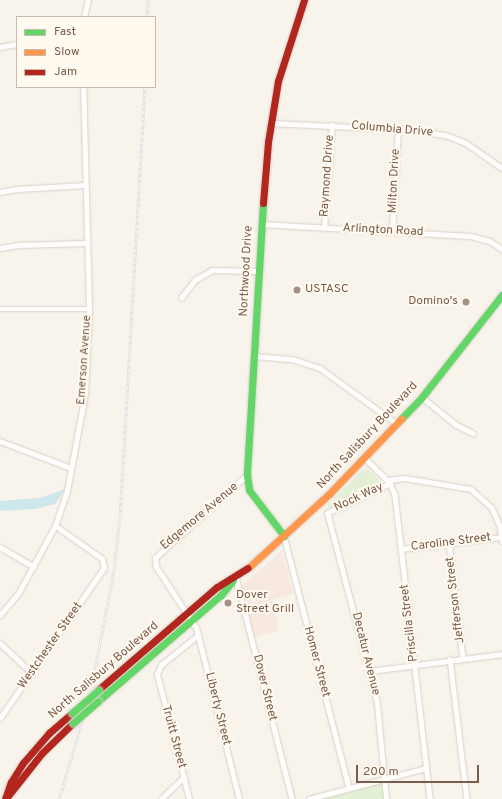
<!DOCTYPE html>
<style>
body{margin:0}
#map{position:relative;width:502px;height:799px;overflow:hidden;background:#f8f4ec;font-family:Overpass,sans-serif}
div>[style]{position:absolute}
[style*='--x']{left:calc(var(--x)*1px);top:calc(var(--y)*1px);width:calc(var(--w)*1px);rotate:calc(var(--a)*1deg)}
.commercial>*{inset:0;background:#f8e9e0}
.green>*{inset:0;background:#e4f0d6}
.water>*{inset:0;background:#cde7ea}
.roads{filter:drop-shadow(0 0 1px #d7d1ca) drop-shadow(0 0 1px #d7d1ca)}
.street>*{height:4.5px;margin:-2.25px;padding:0 2.25px;transform-origin:2.25px;border-radius:2.25px;background:#fefdfc}
.fast>*{height:7px;margin:-3.5px;padding:0 3.5px;transform-origin:3.5px;border-radius:3.5px;background:#63d668}
.slow>*{height:7px;margin:-3.5px;padding:0 3.5px;transform-origin:3.5px;border-radius:3.5px;background:#ff974d}
.jam>*{height:7px;margin:-3.5px;padding:0 3.5px;transform-origin:3.5px;border-radius:3.5px;background:#b3261e}
.rail>*{height:2.5px;margin-top:-1.25px;transform-origin:0;background:repeating-linear-gradient(90deg,#fff9ef 0 3px,#e5e3e5 0 6px);box-sizing:border-box;border-block:1px solid #e5e3e5}
.bridges{filter:drop-shadow(0 0 1px #dad1c9) drop-shadow(0 0 1px #dad1c9)}
.fast-bridge>*{height:7px;margin:-3.5px;padding:0 3.5px;transform-origin:3.5px;border-radius:3.5px;background:#63d668}
.dots>*{width:11px;height:11px;translate:-50% -50%;box-sizing:border-box;border:2px solid #fff9ef;border-radius:50%}
span{translate:-50% -50%;white-space:nowrap;text-align:center;line-height:1.15;-webkit-text-stroke:4px #fff9ef;paint-order:stroke}
.street-label{font-size:12px;color:#795c4a}
.poi-label{font-size:12px;color:#795c4a}
.left{translate:0 -50%;text-align:left}
.right{translate:-100% -50%;text-align:right}
.legend{position:absolute;left:16px;top:16px;width:140px;height:72px;box-sizing:border-box;background:#fff9ef;border:1px solid #c9baad;margin:0;padding:5px 7px;list-style:none;font-size:12px;color:#795c4a}
.legend li{display:flex;align-items:center;gap:8px;height:20px}
.legend b{width:20px;border:1px solid #c9baad}
.scale{position:absolute;left:356px;top:765px;width:123px;height:18px;box-sizing:border-box;border:2px solid #795c4a;border-top:0;padding-left:5px;font-size:12px;line-height:14px;white-space:nowrap;color:#795c4a;-webkit-text-stroke:3px #fff9ef;paint-order:stroke}
</style>
<div id="map">
<div class="commercial">
<div style="clip-path:polygon(282px 550px,293px 594px,273px 600px,279px 631px,254px 637px,241px 586px)"></div>
</div>
<div class="green">
<div style="clip-path:polygon(368px 469px,379px 480px,378px 485px,330px 507px,328px 505px,363px 470px)"></div>
<div style="clip-path:polygon(384px 779px,386px 799px,320px 799px,319px 796px)"></div>
</div>
<div class="water">
<div style="clip-path:polygon(65px 489px,55px 504px,36px 509px,0 511px,0 501px,40px 498px)"></div>
</div>
<div class="roads">
<div class="street">
<div style="--x:84;--y:17;--w:17;--a:-77"></div>
<div style="--x:0;--y:47;--w:17;--a:-10"></div>
<div style="--x:271;--y:123;--w:142;--a:2.8"></div>
<div style="--x:413;--y:130;--w:33;--a:9"></div>
<div style="--x:446;--y:135;--w:22;--a:22"></div>
<div style="--x:466;--y:143;--w:44;--a:34.8"></div>
<div style="--x:0;--y:192;--w:17;--a:-10"></div>
<div style="--x:17;--y:189;--w:68;--a:-3.4"></div>
<div style="--x:261;--y:224;--w:210;--a:3.3"></div>
<div style="--x:471;--y:236;--w:20;--a:15"></div>
<div style="--x:490;--y:241;--w:14;--a:34"></div>
<div style="--x:324;--y:228;--w:103;--a:-85.6"></div>
<div style="--x:392;--y:232;--w:102;--a:-86.6"></div>
<div style="--x:0;--y:248;--w:18;--a:-9"></div>
<div style="--x:18;--y:245;--w:69;--a:-1.7"></div>
<div style="--x:181;--y:298;--w:23;--a:-52"></div>
<div style="--x:195;--y:280;--w:20;--a:-30"></div>
<div style="--x:212;--y:270;--w:46;--a:1.2"></div>
<div style="--x:0;--y:309;--w:89;--a:0"></div>
<div style="--x:254;--y:356;--w:38;--a:5"></div>
<div style="--x:292;--y:359;--w:29;--a:18"></div>
<div style="--x:320;--y:368;--w:95;--a:36"></div>
<div style="--x:422;--y:397;--w:43;--a:39.3"></div>
<div style="--x:455;--y:424;--w:20;--a:27"></div>
<div style="--x:0;--y:441;--w:76;--a:20.8"></div>
<div style="--x:365;--y:458;--w:35;--a:45"></div>
<div style="--x:390;--y:483;--w:13;--a:67"></div>
<div style="--x:395;--y:495;--w:306;--a:83.4"></div>
<div style="--x:387;--y:480;--w:18;--a:-6"></div>
<div style="--x:405;--y:478;--w:67;--a:9.5"></div>
<div style="--x:471;--y:489;--w:28;--a:42"></div>
<div style="--x:492;--y:508;--w:20;--a:66"></div>
<div style="--x:500;--y:526;--w:15;--a:82"></div>
<div style="--x:284;--y:536;--w:260;--a:75.5"></div>
<div style="--x:449;--y:543;--w:116;--a:83.1"></div>
<div style="--x:0;--y:547;--w:39;--a:30"></div>
<div style="--x:401;--y:549;--w:102;--a:-6.8"></div>
<div style="--x:236;--y:577;--w:229;--a:75.8"></div>
<div style="--x:0;--y:615;--w:30;--a:-50"></div>
<div style="--x:19;--y:592;--w:75;--a:-61.4"></div>
<div style="--x:55;--y:526;--w:37;--a:-71"></div>
<div style="--x:67;--y:491;--w:99;--a:-79.5"></div>
<div style="--x:85;--y:394;--w:85;--a:-87.3"></div>
<div style="--x:89;--y:309;--w:222;--a:-91.5"></div>
<div style="--x:0;--y:643;--w:44;--a:43.2"></div>
<div style="--x:450;--y:659;--w:141;--a:83.1"></div>
<div style="--x:370;--y:671;--w:133;--a:-7.3"></div>
<div style="--x:0;--y:718;--w:183;--a:-55.3"></div>
<div style="--x:104;--y:568;--w:9;--a:-103"></div>
<div style="--x:102;--y:559;--w:57;--a:-144.9"></div>
<div style="--x:161;--y:799;--w:32;--a:-44"></div>
<div style="--x:189;--y:799;--w:129;--a:-104.4"></div>
<div style="--x:157;--y:674;--w:10;--a:-66"></div>
<div style="--x:161;--y:665;--w:48;--a:-39"></div>
<div style="--x:239;--y:799;--w:176;--a:-104.1"></div>
<div style="--x:196;--y:628;--w:73;--a:-123.3"></div>
<div style="--x:156;--y:567;--w:9;--a:-96"></div>
<div style="--x:155;--y:558;--w:124;--a:-42.1"></div>
<div style="--x:309;--y:799;--w:121;--a:-14.8"></div>
<div style="--x:386;--y:799;--w:96;--a:-95.4"></div>
<div style="--x:377;--y:703;--w:196;--a:-104.7"></div>
<div style="--x:327;--y:513;--w:70;--a:-25.5"></div>
</div>
<div class="fast">
<div style="--x:263;--y:203;--w:272;--a:93.4"></div>
<div style="--x:247;--y:475;--w:15;--a:82"></div>
<div style="--x:249;--y:490;--w:58;--a:52.7"></div>
<div style="--x:401;--y:419;--w:30;--a:-46"></div>
<div style="--x:422;--y:397;--w:130;--a:-51.9"></div>
<div style="--x:98;--y:701;--w:162;--a:-40.8"></div>
<div style="--x:221;--y:595;--w:19;--a:-51"></div>
</div>
<div class="slow">
<div style="--x:248;--y:568;--w:111;--a:-42.4"></div>
<div style="--x:330;--y:493;--w:103;--a:-46.2"></div>
</div>
<div class="jam">
<div style="--x:263;--y:203;--w:61;--a:-85.3"></div>
<div style="--x:268;--y:142;--w:62;--a:-80.7"></div>
<div style="--x:278;--y:81;--w:85;--a:-72.2"></div>
<div style="--x:98;--y:690;--w:157;--a:-40.9"></div>
<div style="--x:217;--y:587;--w:36;--a:-32"></div>
<div style="--x:7;--y:797;--w:56;--a:-51.5"></div>
<div style="--x:42;--y:753;--w:43;--a:-44.1"></div>
<div style="--x:5;--y:799;--w:18;--a:-71"></div>
<div style="--x:11;--y:782;--w:22;--a:-58"></div>
<div style="--x:23;--y:763;--w:40;--a:-49"></div>
<div style="--x:49;--y:733;--w:30;--a:-41"></div>
</div>
</div>
<div class="rail">
<div style="--x:147;--y:17;--w:17;--a:-87"></div>
<div style="--x:59;--y:799;--w:114;--a:-73.6"></div>
<div style="--x:91;--y:690;--w:123;--a:-79.2"></div>
<div style="--x:114;--y:569;--w:54;--a:-83.7"></div>
<div style="--x:120;--y:515;--w:429;--a:-86.7"></div>
</div>
<div class="bridges">
<div class="fast-bridge">
<div style="--x:72;--y:713;--w:35;--a:-41"></div>
<div style="--x:73;--y:723;--w:33;--a:-41"></div>
</div>
</div>
<div class="dots">
<div style="left:297px;top:290px;background:#a59183"></div>
<div style="left:466px;top:302px;background:#a59183"></div>
<div style="left:228px;top:603px;background:#a59183"></div>
</div>
<div class="street-label">
<span style="left:392px;top:130px;rotate:5deg">Columbia Drive</span>
<span style="left:328px;top:176px;rotate:-86deg">Raymond Drive</span>
<span style="left:395px;top:181px;rotate:-87deg">Milton Drive</span>
<span style="left:383px;top:231px;rotate:3deg">Arlington Road</span>
<span style="left:247px;top:271px;rotate:-87deg">Northwood Drive</span>
<span style="left:85px;top:360px;rotate:-86deg">Emerson Avenue</span>
<span style="left:368px;top:436px;rotate:-47deg">North Salisbury Boulevard</span>
<span style="left:359px;top:498px;rotate:-25deg">Nock Way</span>
<span style="left:200px;top:517px;rotate:-40deg">Edgemore Avenue</span>
<span style="left:451px;top:543px;rotate:-7deg">Caroline Street</span>
<span style="left:456px;top:600px;rotate:-97deg">Jefferson Street</span>
<span style="left:410px;top:623px;rotate:-97deg">Priscilla Street</span>
<span style="left:51px;top:646px;rotate:-55deg">Westchester Street</span>
<span style="left:365px;top:654px;rotate:76deg">Decatur Avenue</span>
<span style="left:316px;top:662px;rotate:75deg">Homer Street</span>
<span style="left:104px;top:671px;rotate:-41deg">North Salisbury Boulevard</span>
<span style="left:264px;top:688px;rotate:76deg">Dover Street</span>
<span style="left:217px;top:709px;rotate:76deg">Liberty Street</span>
<span style="left:173px;top:737px;rotate:75deg">Truitt Street</span>
</div>
<div class="poi-label">
<span class="left" style="left:305px;top:290px">USTASC</span>
<span class="right" style="left:458px;top:302px">Domino's</span>
<span class="left" style="left:236px;top:603px">Dover<br>Street Grill</span>
</div>
<ul class="legend">
<li><b style="height:5px;background:#63d668"></b>Fast</li>
<li><b style="height:5px;background:#ff974d"></b>Slow</li>
<li><b style="height:5px;background:#b3261e"></b>Jam</li>
</ul>
<div class="scale">200 m</div>
</div>
